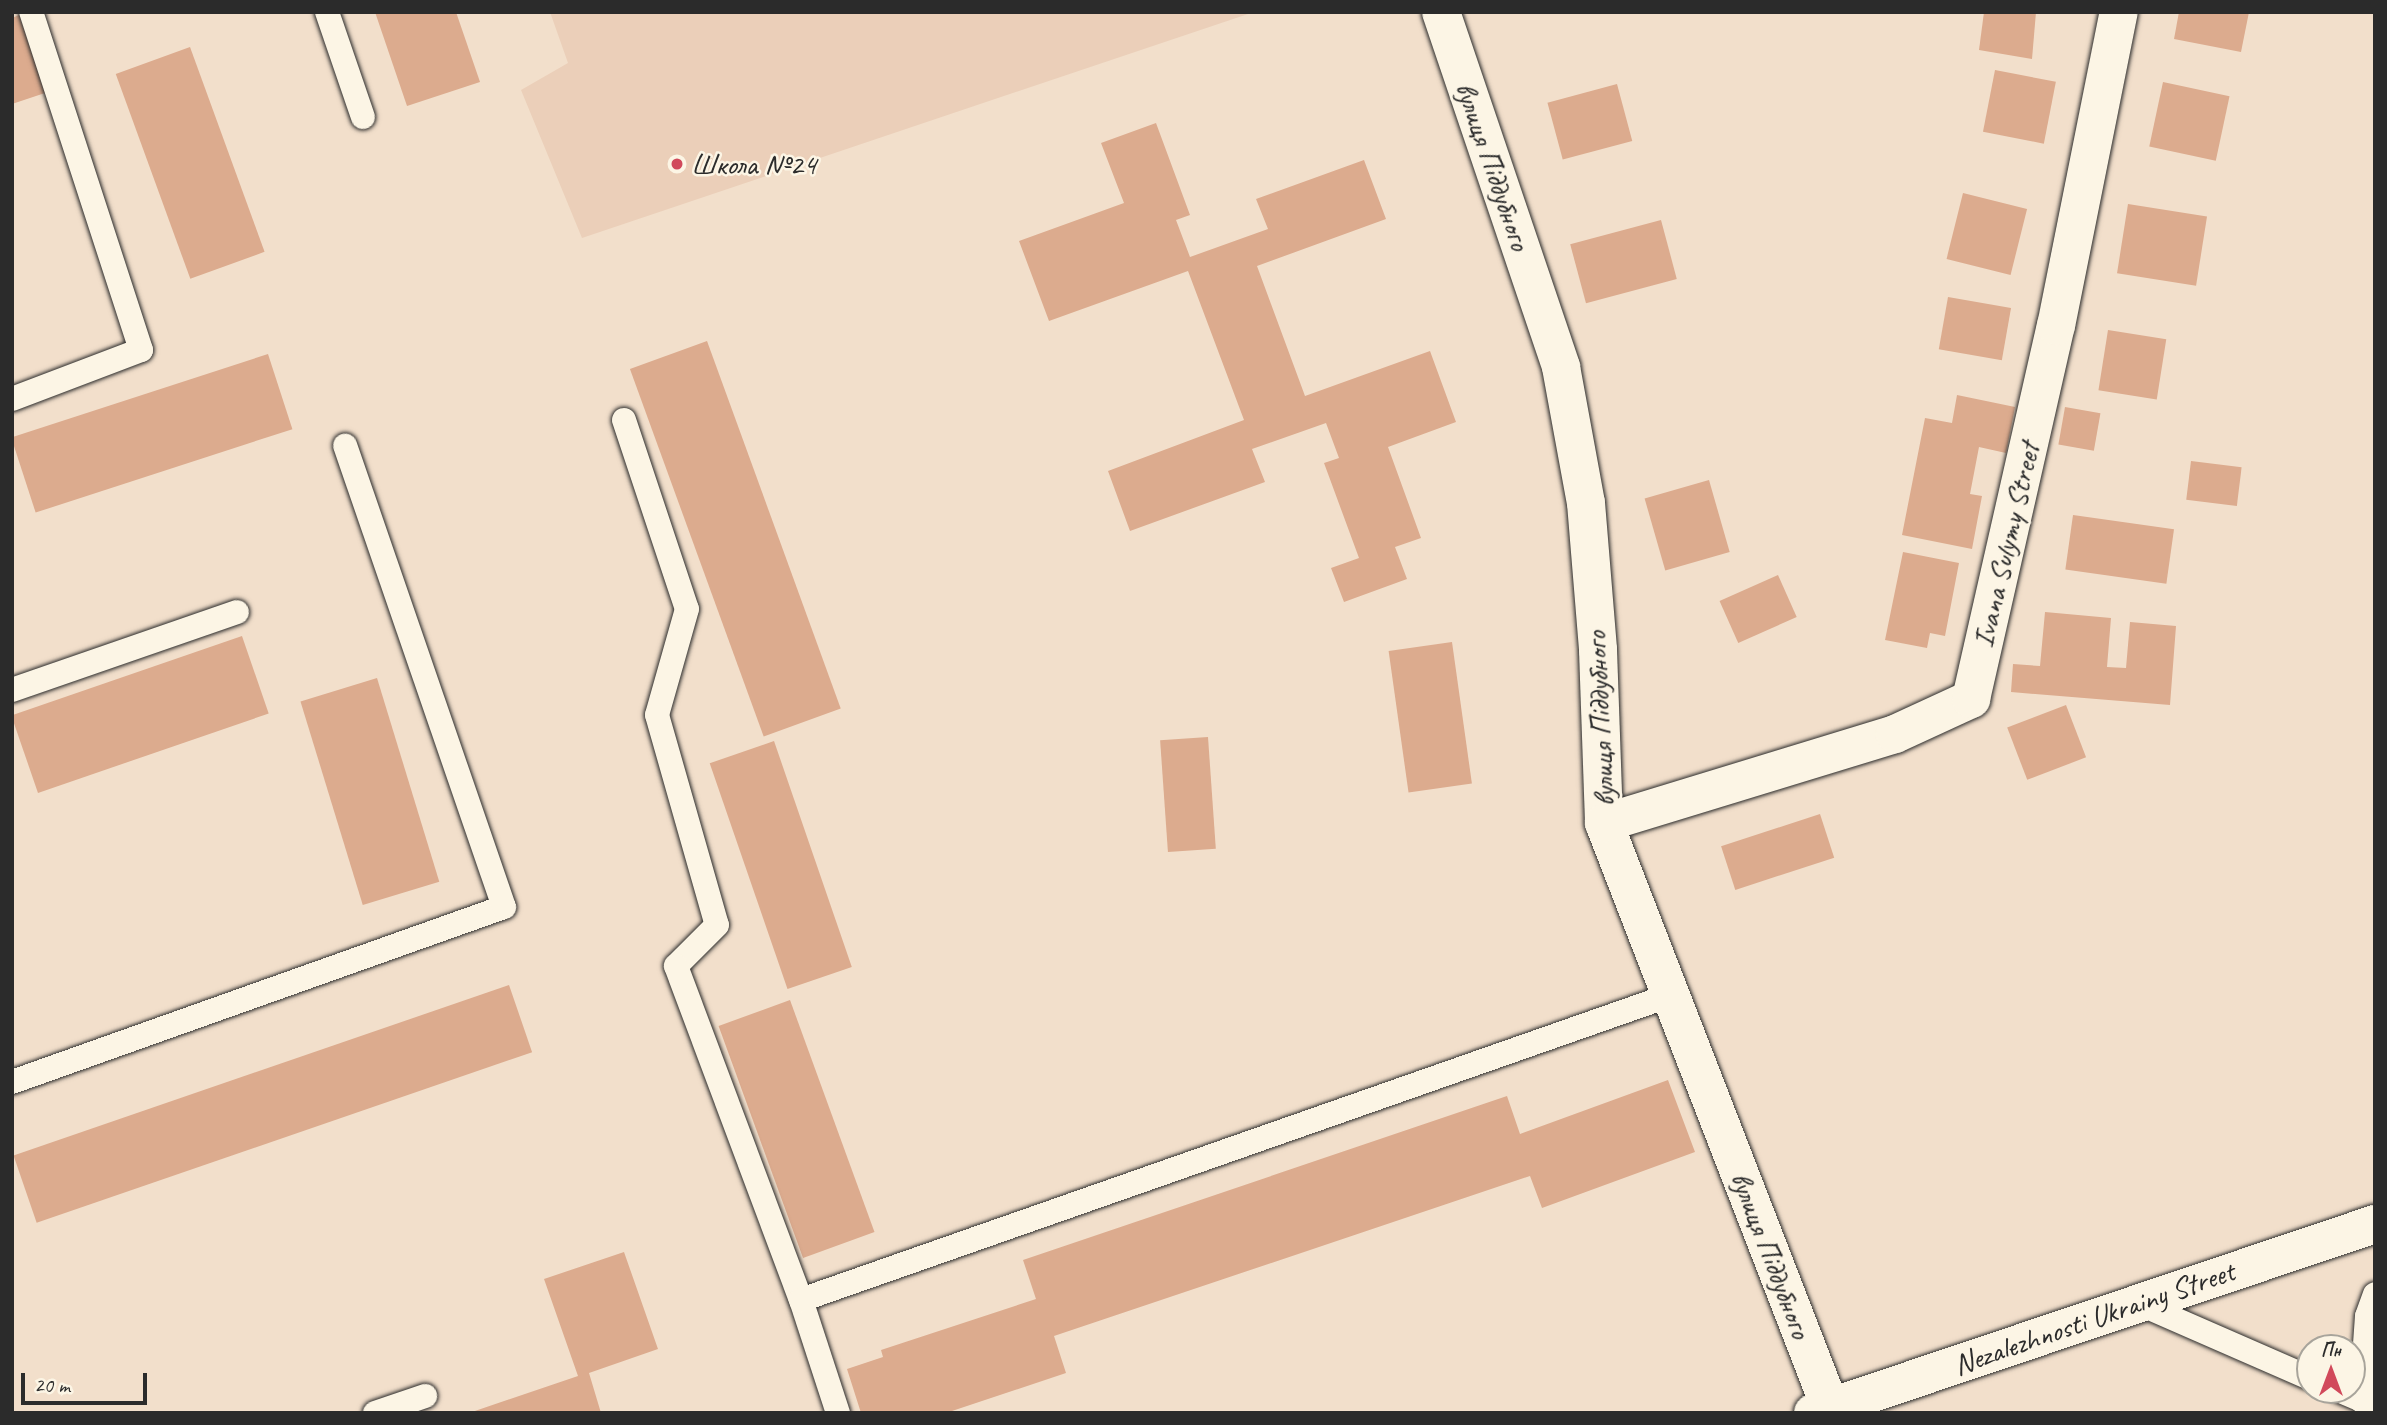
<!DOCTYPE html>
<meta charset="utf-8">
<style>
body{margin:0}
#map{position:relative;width:2387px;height:1425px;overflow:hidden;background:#f2dfcb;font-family:Caveat,sans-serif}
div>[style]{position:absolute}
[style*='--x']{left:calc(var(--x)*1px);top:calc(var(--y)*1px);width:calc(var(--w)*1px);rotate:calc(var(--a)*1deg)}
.built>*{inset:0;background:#ebcfb9}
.building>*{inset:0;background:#dcab8e;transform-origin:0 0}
.roads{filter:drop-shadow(0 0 2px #2b2b2b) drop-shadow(0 0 2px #2b2b2b)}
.service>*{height:24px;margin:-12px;padding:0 12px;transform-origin:12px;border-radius:12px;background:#fcf5e5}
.minor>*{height:38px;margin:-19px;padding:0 19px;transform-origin:19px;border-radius:19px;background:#fcf5e5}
.secondary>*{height:38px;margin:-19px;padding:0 19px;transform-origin:19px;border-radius:19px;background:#fcf5e5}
.dots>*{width:19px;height:19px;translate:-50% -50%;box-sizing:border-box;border:4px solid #fcf5e5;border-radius:50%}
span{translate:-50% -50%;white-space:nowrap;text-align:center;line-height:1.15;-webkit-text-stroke:5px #fcf5e5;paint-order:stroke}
.poi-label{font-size:30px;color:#2b2b2b}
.left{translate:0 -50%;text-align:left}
.street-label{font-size:30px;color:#2b2b2b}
.frame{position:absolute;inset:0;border:14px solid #2b2b2b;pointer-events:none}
.north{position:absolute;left:2296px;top:1334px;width:70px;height:70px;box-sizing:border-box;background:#fcf5e5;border:2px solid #a8a49b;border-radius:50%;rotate:0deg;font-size:19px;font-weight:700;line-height:28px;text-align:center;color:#2b2b2b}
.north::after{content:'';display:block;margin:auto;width:24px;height:32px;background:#d1495b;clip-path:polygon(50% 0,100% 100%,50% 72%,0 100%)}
.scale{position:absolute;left:21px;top:1373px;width:126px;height:32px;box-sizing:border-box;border:4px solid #2b2b2b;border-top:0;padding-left:9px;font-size:21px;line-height:24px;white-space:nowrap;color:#2b2b2b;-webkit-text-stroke:5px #fcf5e5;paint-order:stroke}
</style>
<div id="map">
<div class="built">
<div style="clip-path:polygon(550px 12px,1254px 12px,582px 238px,521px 90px,568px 63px)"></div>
</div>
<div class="building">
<div style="clip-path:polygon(375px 12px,456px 12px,480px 82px,407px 106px)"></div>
<div style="clip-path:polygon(1984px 12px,2036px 12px,2032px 59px,1979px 50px)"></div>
<div style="clip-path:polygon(2179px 12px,2249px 12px,2241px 52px,2174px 39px)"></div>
<div style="clip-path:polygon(19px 15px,45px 93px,12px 104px,12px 18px)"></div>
<div style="left:190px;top:47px;width:218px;height:79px;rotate:70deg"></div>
<div style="left:1995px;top:70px;width:62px;height:63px;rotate:11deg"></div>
<div style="left:2163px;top:82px;width:68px;height:66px;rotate:12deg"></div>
<div style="left:1617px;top:84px;width:59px;height:72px;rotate:75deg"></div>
<div style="clip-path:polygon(1156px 123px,1190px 215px,1176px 220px,1190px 257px,1268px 229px,1256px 199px,1364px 160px,1386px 219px,1257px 266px,1305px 396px,1430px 351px,1456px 422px,1388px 447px,1421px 538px,1395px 547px,1407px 579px,1344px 602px,1331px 568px,1359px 558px,1324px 463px,1339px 458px,1326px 423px,1252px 449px,1265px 482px,1130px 531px,1108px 471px,1244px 420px,1188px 271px,1049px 321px,1019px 241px,1124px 203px,1101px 143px)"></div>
<div style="left:1963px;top:193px;width:66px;height:68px;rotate:14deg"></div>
<div style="left:2128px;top:204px;width:80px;height:70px;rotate:9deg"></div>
<div style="left:1661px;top:220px;width:61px;height:94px;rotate:75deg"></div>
<div style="left:1948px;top:297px;width:64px;height:53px;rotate:10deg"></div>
<div style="left:2108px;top:330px;width:59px;height:61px;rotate:9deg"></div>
<div style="left:707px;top:341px;width:391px;height:82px;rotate:70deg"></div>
<div style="left:268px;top:354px;width:79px;height:270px;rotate:72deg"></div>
<div style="clip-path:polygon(1957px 395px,2015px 407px,2006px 453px,1979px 447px,1970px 494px,1982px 496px,1972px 549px,1902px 535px,1925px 418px,1952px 423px)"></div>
<div style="left:2065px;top:407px;width:36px;height:38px;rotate:10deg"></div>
<div style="left:2191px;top:461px;width:51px;height:39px;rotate:7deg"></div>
<div style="left:1709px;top:480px;width:75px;height:67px;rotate:74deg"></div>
<div style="left:2073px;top:515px;width:102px;height:55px;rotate:8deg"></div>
<div style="clip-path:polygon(1903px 552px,1959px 563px,1945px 636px,1930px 633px,1927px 648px,1885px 640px)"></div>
<div style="left:1778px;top:575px;width:46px;height:64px;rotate:66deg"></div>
<div style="clip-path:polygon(2045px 612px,2111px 618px,2107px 667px,2126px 668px,2130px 622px,2176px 626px,2170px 705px,2011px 692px,2013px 664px,2040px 666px)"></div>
<div style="left:242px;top:636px;width:82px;height:244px;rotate:71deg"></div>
<div style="left:1452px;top:642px;width:143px;height:64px;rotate:82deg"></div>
<div style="left:377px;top:678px;width:213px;height:80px;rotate:73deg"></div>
<div style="left:2066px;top:705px;width:56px;height:63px;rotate:69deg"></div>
<div style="left:1208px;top:737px;width:112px;height:48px;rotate:86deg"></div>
<div style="left:774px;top:741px;width:239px;height:68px;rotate:71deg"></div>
<div style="left:1820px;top:814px;width:46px;height:104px;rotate:72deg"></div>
<div style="left:509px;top:985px;width:71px;height:524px;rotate:71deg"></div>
<div style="left:790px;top:1000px;width:247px;height:76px;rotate:70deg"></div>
<div style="clip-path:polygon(1668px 1080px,1695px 1152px,1542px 1208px,1530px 1176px,1054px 1336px,1066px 1373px,946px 1413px,861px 1413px,847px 1369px,883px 1357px,881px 1350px,1036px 1299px,1023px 1260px,1507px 1096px,1520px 1134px)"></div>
<div style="clip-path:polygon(624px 1252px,658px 1349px,589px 1373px,601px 1413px,469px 1413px,578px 1376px,544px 1279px)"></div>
</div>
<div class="roads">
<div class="service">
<div style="--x:327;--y:12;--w:111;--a:71.1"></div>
<div style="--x:12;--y:399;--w:138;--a:-20.8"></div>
<div style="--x:141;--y:350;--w:355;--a:-108"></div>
<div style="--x:624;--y:420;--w:199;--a:71.6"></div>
<div style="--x:687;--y:609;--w:110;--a:105.8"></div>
<div style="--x:657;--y:715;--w:218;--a:74.1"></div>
<div style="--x:717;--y:925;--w:58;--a:135"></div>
<div style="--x:676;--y:966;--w:357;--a:69.5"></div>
<div style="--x:12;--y:690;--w:238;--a:-19.1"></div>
<div style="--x:12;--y:1082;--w:522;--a:-19.58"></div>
<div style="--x:504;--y:907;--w:488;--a:-109"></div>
<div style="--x:2138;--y:1303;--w:188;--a:23.6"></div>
<div style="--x:2338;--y:1390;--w:25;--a:23"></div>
<div style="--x:2361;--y:1400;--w:19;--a:43"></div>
<div style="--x:2361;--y:1400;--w:84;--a:-85.9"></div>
<div style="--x:2367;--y:1316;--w:23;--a:-70"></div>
<div style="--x:375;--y:1413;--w:53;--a:-18.8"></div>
<div style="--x:838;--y:1413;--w:119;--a:-108.1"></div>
<div style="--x:801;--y:1300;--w:922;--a:-19.32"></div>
</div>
<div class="minor">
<div style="--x:1441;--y:12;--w:375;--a:71.3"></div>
<div style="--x:1561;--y:367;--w:138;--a:79.6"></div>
<div style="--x:1586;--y:503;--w:147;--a:85.3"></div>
<div style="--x:1598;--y:650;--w:173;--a:88"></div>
<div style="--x:1604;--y:823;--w:626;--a:68.84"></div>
<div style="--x:1604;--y:823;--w:304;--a:-17"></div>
<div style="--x:1895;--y:734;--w:84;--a:-24.7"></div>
<div style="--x:1971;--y:699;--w:383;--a:-77.2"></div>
<div style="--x:2056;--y:326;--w:320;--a:-78.7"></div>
</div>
<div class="secondary">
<div style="--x:1813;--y:1413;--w:593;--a:-18.59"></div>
</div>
</div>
<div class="dots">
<div style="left:677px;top:164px;background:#d1495b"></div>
</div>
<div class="poi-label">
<span class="left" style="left:691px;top:164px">Школа №24</span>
</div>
<div class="street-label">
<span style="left:1493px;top:166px;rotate:71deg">вулиця Піддубного</span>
<span style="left:2006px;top:545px;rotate:-77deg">Ivana Sulymy Street</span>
<span style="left:1600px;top:719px;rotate:-93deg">вулиця Піддубного</span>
<span style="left:1771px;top:1255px;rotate:69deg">вулиця Піддубного</span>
<span style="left:2094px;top:1318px;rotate:-19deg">Nezalezhnosti Ukrainy Street</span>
</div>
<div class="frame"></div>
<div class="north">Пн</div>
<div class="scale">20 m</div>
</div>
